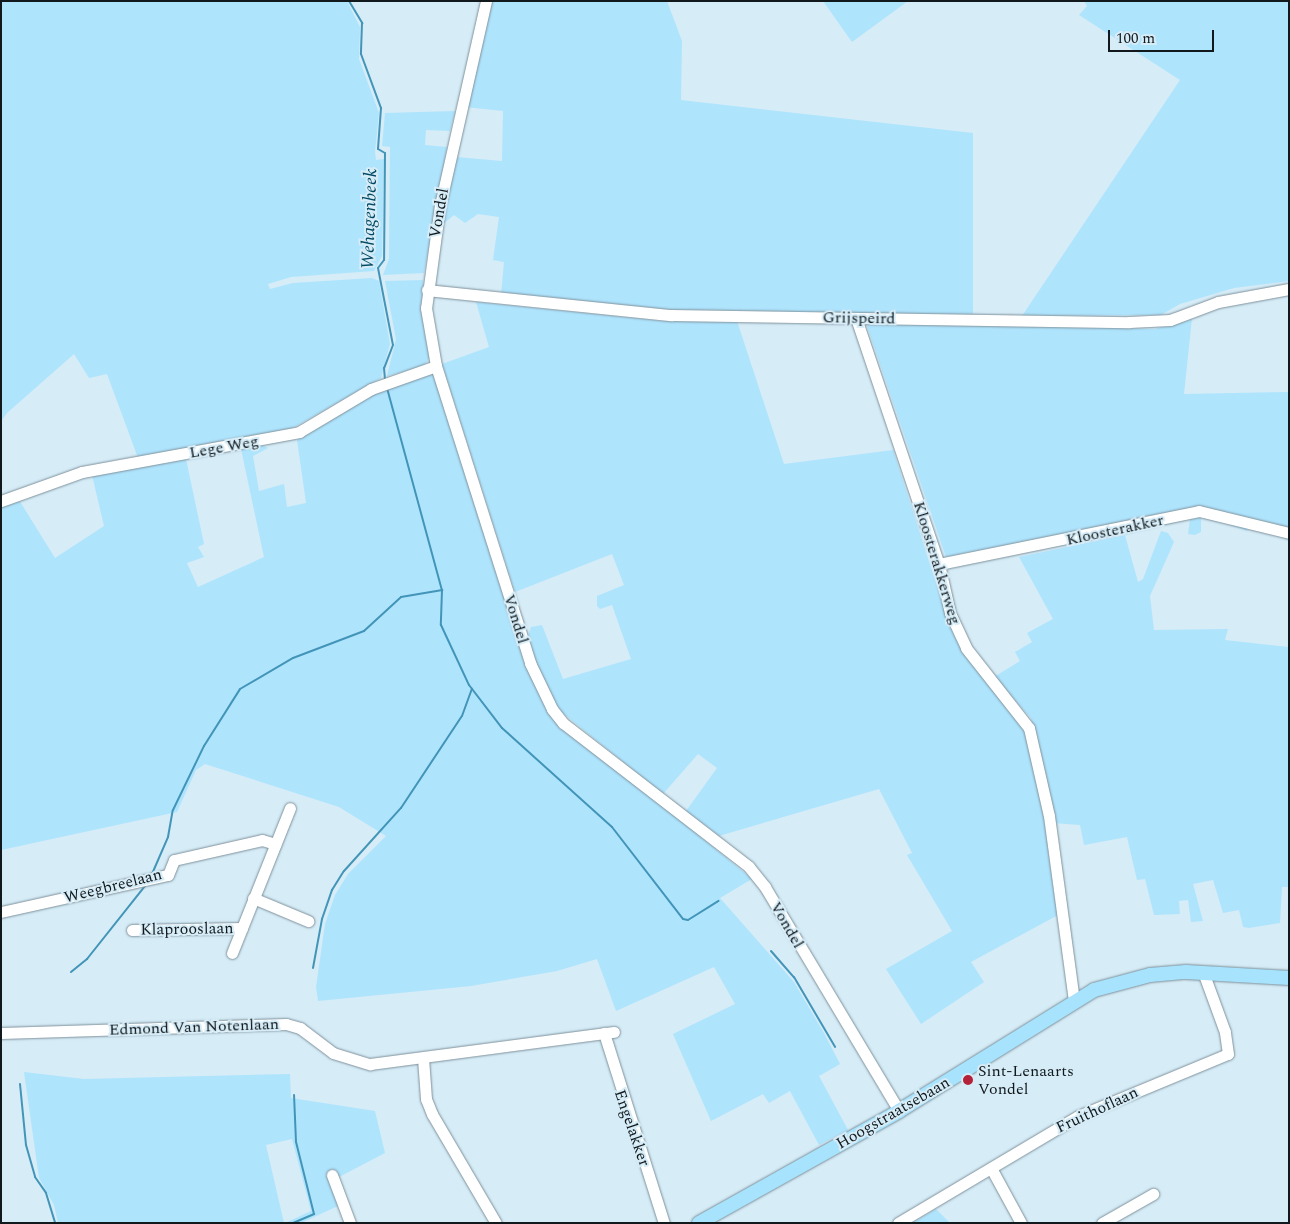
<!DOCTYPE html>
<style>
body{margin:0}
#map{position:relative;width:1290px;height:1224px;overflow:hidden;background:#d6ecf7;font-family:Spectral,serif}
div>[style]{position:absolute}
[style*='--x']{left:calc(var(--x)*1px);top:calc(var(--y)*1px);width:calc(var(--w)*1px);rotate:calc(var(--a)*1deg)}
.green>*{inset:0;background:#afe4fd}
.stream>*{height:2px;margin:-1px;padding:0 1px;transform-origin:1px;border-radius:1px;background:#4295b8}
.roads{filter:drop-shadow(0 0 1px #7e919b) drop-shadow(0 0 1px #7e919b)}
.minor>*{height:11px;margin:-5.5px;padding:0 5.5px;transform-origin:5.5px;border-radius:5.5px;background:#fff}
.major>*{height:14px;margin:-7px;padding:0 7px;transform-origin:7px;border-radius:7px;background:#a7e3fd}
.dots>*{width:14px;height:14px;translate:-50% -50%;box-sizing:border-box;border:2px solid #d6ecf7;border-radius:50%}
span{translate:-50% -50%;white-space:nowrap;text-align:center;line-height:1.15;-webkit-text-stroke:4px #d6ecf7;paint-order:stroke}
.street-label{font-size:16px;color:#12191d}
.poi-label{font-size:16px;color:#12191d}
.left{translate:0 -50%;text-align:left}
.water-label{font-size:18px;color:#004962;font-style:italic}
.frame{position:absolute;inset:0;border:2px solid #12191d;pointer-events:none}
.scale{position:absolute;left:1108px;top:30px;width:106px;height:22px;box-sizing:border-box;border:2px solid #12191d;border-top:0;padding-left:6px;font-size:15px;line-height:18px;white-space:nowrap;color:#12191d;-webkit-text-stroke:4px #d6ecf7;paint-order:stroke}
</style>
<div id="map">
<div class="green">
<div style="clip-path:polygon(1px 1px,347px 1px,360px 27px,359px 59px,379px 113px,375px 152px,376px 160px,384px 159px,382px 256px,374px 271px,291px 277px,268px 284px,270px 289px,293px 283px,372px 278px,379px 281px,390px 344px,381px 378px,289px 430px,138px 458px,107px 374px,89px 378px,74px 354px,7px 413px,2px 420px,1px 438px)"></div>
<div style="clip-path:polygon(492px 1px,667px 1px,682px 41px,681px 100px,973px 133px,973px 315px,675px 310px,501px 295px,504px 262px,493px 260px,499px 217px,478px 214px,465px 223px,454px 215px,442px 225px,456px 157px,502px 161px,503px 111px,465px 107px)"></div>
<div style="clip-path:polygon(823px 1px,908px 1px,852px 42px)"></div>
<div style="clip-path:polygon(1084px 1px,1289px 1px,1289px 281px,1234px 288px,1180px 304px,1161px 315px,1022px 316px,1180px 80px,1079px 15px,1087px 6px)"></div>
<div style="clip-path:polygon(455px 111px,450px 131px,426px 130px,425px 145px,447px 147px,424px 273px,383px 275px,389px 259px,390px 147px,382px 146px,385px 113px)"></div>
<div style="clip-path:polygon(423px 280px,430px 357px,424px 366px,387px 376px,396px 339px,385px 281px)"></div>
<div style="clip-path:polygon(476px 302px,663px 321px,737px 321px,784px 464px,893px 450px,943px 605px,1024px 724px,1049px 838px,1058px 915px,971px 962px,984px 982px,921px 1024px,886px 969px,952px 931px,907px 855px,912px 853px,879px 789px,719px 836px,686px 811px,717px 768px,698px 754px,663px 794px,559px 710px,537px 669px,527px 639px,531px 627px,542px 625px,563px 679px,631px 659px,612px 605px,600px 609px,597px 606px,597px 596px,624px 585px,612px 554px,515px 592px,442px 364px,489px 347px)"></div>
<div style="clip-path:polygon(1192px 318px,1184px 394px,1289px 392px,1289px 530px,1252px 518px,1247px 531px,1230px 525px,1231px 520px,1225px 518px,1223px 523px,1201px 518px,1201px 532px,1195px 535px,1188px 534px,1190px 519px,1125px 535px,1138px 582px,1143px 579px,1161px 531px,1168px 533px,1174px 542px,1150px 596px,1154px 630px,1228px 629px,1225px 640px,1289px 647px,1289px 887px,1282px 887px,1280px 923px,1249px 928px,1243px 927px,1239px 910px,1223px 913px,1213px 880px,1193px 884px,1203px 921px,1191px 922px,1188px 900px,1179px 901px,1180px 914px,1154px 915px,1145px 879px,1137px 880px,1127px 837px,1084px 845px,1080px 825px,1053px 823px,1031px 718px,994px 677px,1020px 661px,1015px 652px,1032px 642px,1027px 633px,1053px 619px,1019px 557px,1125px 535px,1121px 525px,946px 557px,867px 326px,873px 323px,1155px 329px)"></div>
<div style="clip-path:polygon(434px 371px,550px 713px,752px 879px,720px 898px,794px 982px,824px 1033px,840px 1064px,819px 1076px,848px 1130px,819px 1145px,790px 1091px,769px 1103px,763px 1094px,711px 1121px,673px 1034px,735px 1004px,714px 967px,616px 1011px,597px 959px,557px 971px,471px 986px,318px 1001px,316px 987px,325px 924px,335px 895px,348px 874px,386px 836px,339px 807px,205px 764px,196px 770px,177px 812px,1px 850px,1px 507px,19px 500px,55px 558px,104px 526px,92px 475px,186px 459px,204px 544px,198px 547px,204px 557px,187px 563px,198px 587px,264px 557px,241px 449px,260px 444px,268px 448px,253px 456px,259px 491px,284px 484px,287px 507px,306px 503px,297px 440px,361px 399px)"></div>
<div style="clip-path:polygon(24px 1072px,84px 1079px,290px 1074px,291px 1098px,375px 1111px,385px 1153px,337px 1178px,338px 1206px,301px 1223px,285px 1223px,311px 1211px,292px 1139px,266px 1145px,284px 1223px,58px 1223px,54px 1205px,39px 1178px)"></div>
<div style="clip-path:polygon(936px 1209px,950px 1223px,913px 1223px)"></div>
</div>
<div class="stream">
<div style="--x:349;--y:1;--w:26;--a:59"></div>
<div style="--x:362;--y:23;--w:31;--a:92"></div>
<div style="--x:361;--y:54;--w:58;--a:69.7"></div>
<div style="--x:381;--y:108;--w:41;--a:94.2"></div>
<div style="--x:378;--y:149;--w:8;--a:30"></div>
<div style="--x:385;--y:153;--w:107;--a:90.5"></div>
<div style="--x:384;--y:260;--w:10;--a:127"></div>
<div style="--x:378;--y:268;--w:78;--a:79"></div>
<div style="--x:393;--y:345;--w:25;--a:111"></div>
<div style="--x:384;--y:368;--w:11;--a:85"></div>
<div style="--x:387;--y:388;--w:209;--a:74.8"></div>
<div style="--x:442;--y:590;--w:35;--a:92"></div>
<div style="--x:441;--y:625;--w:66;--a:65"></div>
<div style="--x:469;--y:685;--w:54;--a:52.5"></div>
<div style="--x:502;--y:728;--w:148;--a:42"></div>
<div style="--x:612;--y:827;--w:116;--a:52.3"></div>
<div style="--x:683;--y:919;--w:5;--a:11"></div>
<div style="--x:688;--y:920;--w:36;--a:-32"></div>
<div style="--x:152;--y:874;--w:40;--a:-66.6"></div>
<div style="--x:168;--y:837;--w:27;--a:-80"></div>
<div style="--x:173;--y:810;--w:71;--a:-64.2"></div>
<div style="--x:204;--y:746;--w:67;--a:-57.7"></div>
<div style="--x:240;--y:689;--w:61;--a:-30.3"></div>
<div style="--x:293;--y:658;--w:76;--a:-20.8"></div>
<div style="--x:364;--y:631;--w:50;--a:-42.6"></div>
<div style="--x:401;--y:597;--w:42;--a:-9.7"></div>
<div style="--x:771;--y:951;--w:35;--a:49"></div>
<div style="--x:794;--y:977;--w:81;--a:59.6"></div>
<div style="--x:313;--y:968;--w:50;--a:-79.6"></div>
<div style="--x:322;--y:919;--w:31;--a:-71"></div>
<div style="--x:332;--y:890;--w:22;--a:-58"></div>
<div style="--x:344;--y:871;--w:85;--a:-47.9"></div>
<div style="--x:401;--y:808;--w:110;--a:-56.5"></div>
<div style="--x:462;--y:716;--w:29;--a:-70"></div>
<div style="--x:71;--y:972;--w:21;--a:-39"></div>
<div style="--x:87;--y:959;--w:93;--a:-51.5"></div>
<div style="--x:20;--y:1084;--w:61;--a:84.4"></div>
<div style="--x:26;--y:1145;--w:33;--a:74"></div>
<div style="--x:35;--y:1177;--w:19;--a:55"></div>
<div style="--x:46;--y:1193;--w:31;--a:73"></div>
<div style="--x:293;--y:1223;--w:23;--a:-23"></div>
<div style="--x:314;--y:1214;--w:74;--a:-104"></div>
<div style="--x:296;--y:1142;--w:47;--a:-92.4"></div>
</div>
<div class="roads">
<div class="minor">
<div style="--x:486;--y:1;--w:209;--a:102.7"></div>
<div style="--x:440;--y:205;--w:104;--a:97.7"></div>
<div style="--x:426;--y:308;--w:59;--a:80.2"></div>
<div style="--x:436;--y:366;--w:312;--a:72.4"></div>
<div style="--x:530;--y:663;--w:51;--a:64.4"></div>
<div style="--x:552;--y:709;--w:18;--a:52"></div>
<div style="--x:563;--y:723;--w:235;--a:37.7"></div>
<div style="--x:749;--y:867;--w:26;--a:51"></div>
<div style="--x:765;--y:887;--w:261;--a:59.1"></div>
<div style="--x:427;--y:290;--w:245;--a:5.9"></div>
<div style="--x:671;--y:315;--w:458;--a:0.9"></div>
<div style="--x:1129;--y:322;--w:41;--a:-2.8"></div>
<div style="--x:1170;--y:320;--w:51;--a:-20.6"></div>
<div style="--x:1218;--y:302;--w:72;--a:-10.4"></div>
<div style="--x:856;--y:318;--w:260;--a:71.4"></div>
<div style="--x:939;--y:564;--w:50;--a:77.3"></div>
<div style="--x:950;--y:613;--w:38;--a:65"></div>
<div style="--x:966;--y:648;--w:102;--a:51.8"></div>
<div style="--x:1029;--y:728;--w:90;--a:77.2"></div>
<div style="--x:1049;--y:816;--w:186;--a:82.3"></div>
<div style="--x:1;--y:501;--w:86;--a:-19.7"></div>
<div style="--x:82;--y:472;--w:221;--a:-10.4"></div>
<div style="--x:299;--y:432;--w:84;--a:-30.8"></div>
<div style="--x:371;--y:389;--w:69;--a:-19.5"></div>
<div style="--x:939;--y:564;--w:265;--a:-11.5"></div>
<div style="--x:1199;--y:511;--w:93;--a:13.7"></div>
<div style="--x:253;--y:898;--w:60;--a:22.7"></div>
<div style="--x:1;--y:912;--w:171;--a:-12.5"></div>
<div style="--x:168;--y:875;--w:16;--a:-68"></div>
<div style="--x:174;--y:860;--w:90;--a:-12.8"></div>
<div style="--x:262;--y:840;--w:14;--a:17"></div>
<div style="--x:132;--y:930;--w:110;--a:-1"></div>
<div style="--x:232;--y:953;--w:156;--a:-68.2"></div>
<div style="--x:1;--y:1033;--w:285;--a:-1.8"></div>
<div style="--x:286;--y:1024;--w:15;--a:16"></div>
<div style="--x:300;--y:1028;--w:41;--a:37.1"></div>
<div style="--x:333;--y:1053;--w:39;--a:17"></div>
<div style="--x:370;--y:1064;--w:246;--a:-7.5"></div>
<div style="--x:604;--y:1033;--w:199;--a:72.5"></div>
<div style="--x:423;--y:1058;--w:41;--a:85.8"></div>
<div style="--x:426;--y:1099;--w:16;--a:68"></div>
<div style="--x:432;--y:1114;--w:126;--a:59.6"></div>
<div style="--x:991;--y:1168;--w:63;--a:61.4"></div>
<div style="--x:332;--y:1175;--w:51;--a:69.4"></div>
<div style="--x:898;--y:1223;--w:209;--a:-30.7"></div>
<div style="--x:1078;--y:1116;--w:162;--a:-22.5"></div>
<div style="--x:1228;--y:1054;--w:22;--a:-98"></div>
<div style="--x:1225;--y:1032;--w:64;--a:-110.1"></div>
<div style="--x:1102;--y:1223;--w:59;--a:-29.6"></div>
</div>
<div class="major">
<div style="--x:699;--y:1223;--w:229;--a:-29.2"></div>
<div style="--x:899;--y:1111;--w:229;--a:-31.8"></div>
<div style="--x:1094;--y:990;--w:58;--a:-15"></div>
<div style="--x:1150;--y:975;--w:36;--a:-5"></div>
<div style="--x:1186;--y:972;--w:103;--a:3.3"></div>
</div>
</div>
<div class="dots">
<div style="left:968px;top:1080px;background:#b4223a"></div>
</div>
<div class="street-label">
<span style="left:439px;top:213px;rotate:-80deg">Vondel</span>
<span style="left:859px;top:318px;rotate:1deg">Grijspeird</span>
<span style="left:224px;top:447px;rotate:-10deg">Lege Weg</span>
<span style="left:1115px;top:530px;rotate:-12deg">Kloosterakker</span>
<span style="left:937px;top:563px;rotate:73deg">Kloosterakkerweg</span>
<span style="left:516px;top:619px;rotate:73deg">Vondel</span>
<span style="left:113px;top:886px;rotate:-14deg">Weegbreelaan</span>
<span style="left:787px;top:925px;rotate:60deg">Vondel</span>
<span style="left:187px;top:929px;rotate:-1deg">Klaprooslaan</span>
<span style="left:194px;top:1027px;rotate:-2deg">Edmond Van Notenlaan</span>
<span style="left:1097px;top:1110px;rotate:-25deg">Fruithoflaan</span>
<span style="left:893px;top:1113px;rotate:-30deg">Hoogstraatsebaan</span>
<span style="left:632px;top:1128px;rotate:71deg">Engelakker</span>
</div>
<div class="poi-label">
<span class="left" style="left:978px;top:1080px">Sint-Lenaarts<br>Vondel</span>
</div>
<div class="water-label">
<span style="left:370px;top:219px;rotate:-88deg">Wehagenbeek</span>
</div>
<div class="frame"></div>
<div class="scale">100 m</div>
</div>
